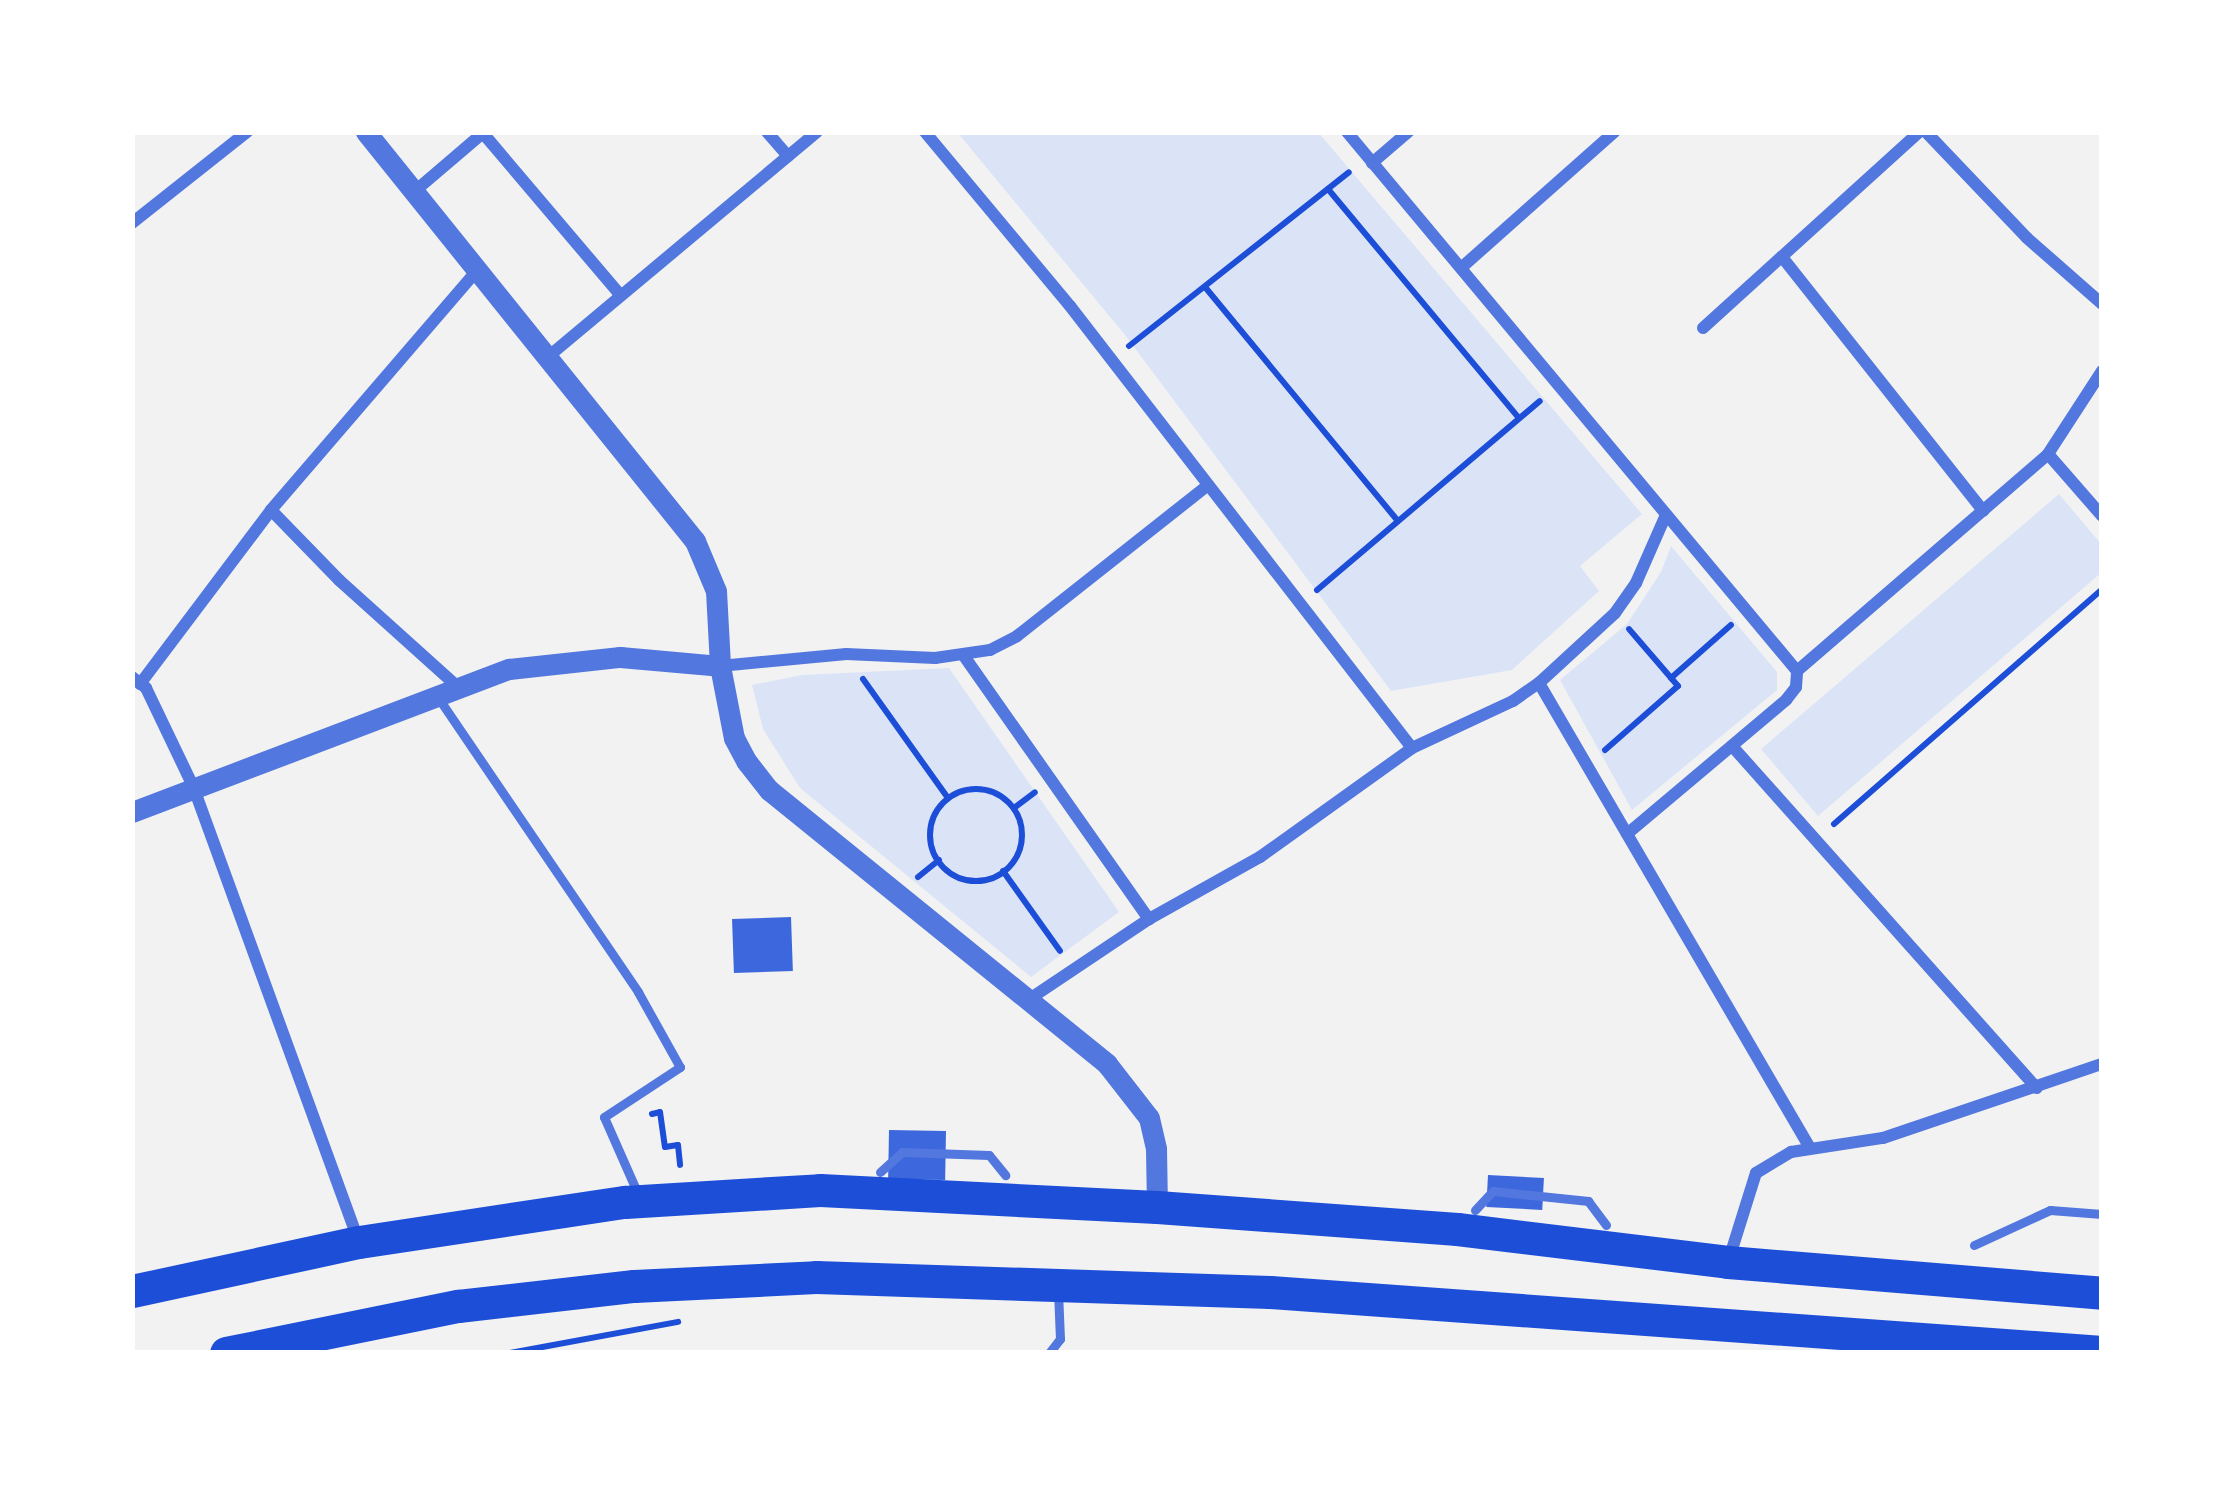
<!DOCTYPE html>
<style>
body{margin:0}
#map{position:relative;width:2234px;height:1485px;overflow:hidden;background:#f2f2f2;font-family:Helvetica,sans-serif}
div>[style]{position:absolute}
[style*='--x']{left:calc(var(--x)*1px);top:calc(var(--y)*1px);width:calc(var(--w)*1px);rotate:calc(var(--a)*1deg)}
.green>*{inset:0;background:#dbe4f7}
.building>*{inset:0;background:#3d67dc;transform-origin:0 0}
.path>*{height:6px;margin:-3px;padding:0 3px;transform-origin:3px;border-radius:3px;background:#1d4ed8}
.path>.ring{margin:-3px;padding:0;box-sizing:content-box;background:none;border:6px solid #1d4ed8;border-radius:50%}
.service>*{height:9px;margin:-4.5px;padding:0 4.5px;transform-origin:4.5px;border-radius:4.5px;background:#5277de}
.minor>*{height:12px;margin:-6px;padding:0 6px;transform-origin:6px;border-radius:6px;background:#5277de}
.tertiary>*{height:21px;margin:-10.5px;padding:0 10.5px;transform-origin:10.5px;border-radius:10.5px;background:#5277de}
.trunk>*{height:33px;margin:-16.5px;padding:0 16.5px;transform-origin:16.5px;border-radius:16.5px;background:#1d4ed8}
span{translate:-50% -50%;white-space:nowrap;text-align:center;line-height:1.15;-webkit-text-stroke:12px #fff;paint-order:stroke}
.frame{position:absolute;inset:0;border:135px solid #fff;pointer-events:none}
</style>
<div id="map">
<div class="green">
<div style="clip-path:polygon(957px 132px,1318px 132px,1642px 514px,1580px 566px,1599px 591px,1512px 670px,1391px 691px,1125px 335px)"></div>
<div style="clip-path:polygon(2059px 494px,2102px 545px,2102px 572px,1818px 816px,1761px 749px)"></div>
<div style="clip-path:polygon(1671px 546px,1777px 672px,1777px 690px,1632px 810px,1560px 680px,1627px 624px,1661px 572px)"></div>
<div style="clip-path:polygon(949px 668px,1119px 912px,1031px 977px,800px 788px,763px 729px,752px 685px,802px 675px)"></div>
</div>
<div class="building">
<div style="left:791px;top:917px;width:54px;height:59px;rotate:88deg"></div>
<div style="left:889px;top:1130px;width:57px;height:49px;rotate:1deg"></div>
<div style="left:1488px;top:1175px;width:56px;height:32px;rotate:3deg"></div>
</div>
<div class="path">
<div style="--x:1328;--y:189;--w:298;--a:50.2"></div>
<div style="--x:1205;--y:287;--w:302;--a:50.5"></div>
<div style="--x:1129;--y:346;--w:280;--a:-38.3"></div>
<div style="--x:1317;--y:590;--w:292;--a:-40.3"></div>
<div style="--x:1671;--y:678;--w:80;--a:-41.5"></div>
<div style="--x:863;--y:679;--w:146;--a:54.5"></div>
<div style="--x:1605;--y:750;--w:97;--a:-41.2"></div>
<div style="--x:1678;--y:686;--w:75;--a:-130.7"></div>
<div class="ring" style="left:930px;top:789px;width:86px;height:86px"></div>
<div style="--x:1014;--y:808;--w:26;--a:-37"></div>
<div style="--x:1834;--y:824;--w:356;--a:-41.2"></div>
<div style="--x:1003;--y:871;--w:98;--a:54.5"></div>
<div style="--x:918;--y:877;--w:27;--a:-39"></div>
<div style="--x:652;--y:1114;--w:8;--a:-14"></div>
<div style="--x:660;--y:1112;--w:35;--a:82"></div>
<div style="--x:665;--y:1147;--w:13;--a:-9"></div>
<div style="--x:678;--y:1145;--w:20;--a:84"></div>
<div style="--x:510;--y:1353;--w:171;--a:-10.5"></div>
</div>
<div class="service">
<div style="--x:437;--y:696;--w:358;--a:55.8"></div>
<div style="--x:638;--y:992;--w:86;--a:60.8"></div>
<div style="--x:680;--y:1067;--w:91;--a:146.7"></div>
<div style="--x:604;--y:1117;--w:84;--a:66.2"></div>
<div style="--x:880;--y:1172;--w:30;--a:-42"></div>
<div style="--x:902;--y:1152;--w:87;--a:2"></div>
<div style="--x:989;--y:1155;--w:26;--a:51"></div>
<div style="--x:1475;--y:1210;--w:26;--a:-47"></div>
<div style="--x:1493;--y:1191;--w:96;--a:6"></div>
<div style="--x:1588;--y:1201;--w:30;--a:53"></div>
<div style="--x:1974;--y:1245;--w:84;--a:-24.7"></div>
<div style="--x:2050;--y:1210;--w:52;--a:4.4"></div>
<div style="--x:1049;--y:1353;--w:18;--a:-52"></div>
<div style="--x:1060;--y:1339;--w:48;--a:-92.4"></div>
</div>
<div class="minor">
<div style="--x:482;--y:132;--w:214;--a:49.7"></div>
<div style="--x:767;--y:132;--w:32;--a:49"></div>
<div style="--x:925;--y:132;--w:226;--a:50.2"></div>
<div style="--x:1070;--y:306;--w:559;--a:52.27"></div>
<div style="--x:1347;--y:132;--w:702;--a:50.14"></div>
<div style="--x:1926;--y:132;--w:146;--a:46.4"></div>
<div style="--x:2027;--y:238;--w:100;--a:41.3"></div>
<div style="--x:1372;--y:163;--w:48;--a:-40.7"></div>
<div style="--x:415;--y:191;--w:91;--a:-40.5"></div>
<div style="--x:132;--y:223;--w:147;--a:-38.4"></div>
<div style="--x:1782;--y:257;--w:324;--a:51.6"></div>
<div style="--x:1461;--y:268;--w:205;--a:-41.6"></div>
<div style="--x:1703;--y:328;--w:292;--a:-42.2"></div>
<div style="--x:549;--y:356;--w:349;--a:-39.9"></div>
<div style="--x:2048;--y:454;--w:82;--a:48.9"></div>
<div style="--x:271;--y:510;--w:98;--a:45.8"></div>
<div style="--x:339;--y:580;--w:160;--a:42"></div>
<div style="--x:964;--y:656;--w:322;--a:54.9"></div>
<div style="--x:720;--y:666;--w:127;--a:-5.4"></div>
<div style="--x:846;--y:654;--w:89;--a:2.6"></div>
<div style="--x:935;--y:658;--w:56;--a:-8.3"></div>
<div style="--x:990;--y:650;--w:30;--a:-27"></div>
<div style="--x:1017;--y:636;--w:243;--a:-38.3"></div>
<div style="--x:132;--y:677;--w:18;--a:38"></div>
<div style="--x:146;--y:688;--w:109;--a:64.4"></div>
<div style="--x:193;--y:786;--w:484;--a:70"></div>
<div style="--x:1539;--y:683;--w:538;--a:59.77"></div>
<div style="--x:140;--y:684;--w:218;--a:-53"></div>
<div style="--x:271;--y:510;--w:318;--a:-49.3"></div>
<div style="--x:1732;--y:746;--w:458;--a:48.3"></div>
<div style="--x:1627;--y:834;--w:208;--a:-40.1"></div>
<div style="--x:1786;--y:700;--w:16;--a:-52"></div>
<div style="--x:1796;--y:687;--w:16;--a:-86"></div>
<div style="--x:1797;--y:671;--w:332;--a:-40.8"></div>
<div style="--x:2048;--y:454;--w:99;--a:-57"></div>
<div style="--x:1028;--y:1000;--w:146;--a:-33.8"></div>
<div style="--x:1149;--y:919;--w:127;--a:-29.2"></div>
<div style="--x:1260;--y:857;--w:187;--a:-35.6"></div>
<div style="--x:1412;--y:748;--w:111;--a:-25"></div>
<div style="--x:1513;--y:701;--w:32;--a:-35"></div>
<div style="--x:1539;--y:683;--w:103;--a:-42.6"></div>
<div style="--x:1615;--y:613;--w:37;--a:-55"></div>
<div style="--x:1636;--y:583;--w:72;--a:-66.3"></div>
<div style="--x:1729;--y:1259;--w:90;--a:-72.6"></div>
<div style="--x:1756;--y:1173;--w:41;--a:-31"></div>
<div style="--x:1791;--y:1152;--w:93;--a:-8.7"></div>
<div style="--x:1883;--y:1138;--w:231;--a:-18.7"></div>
</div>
<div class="tertiary">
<div style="--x:366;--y:132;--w:525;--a:51.19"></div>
<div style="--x:695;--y:541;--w:54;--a:67.2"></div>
<div style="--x:716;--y:591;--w:75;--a:86.9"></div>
<div style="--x:720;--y:666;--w:73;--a:79"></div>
<div style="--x:734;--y:738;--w:27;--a:62"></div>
<div style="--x:747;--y:762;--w:36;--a:52"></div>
<div style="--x:769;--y:790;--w:435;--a:39"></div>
<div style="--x:1107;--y:1064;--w:68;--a:52.1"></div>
<div style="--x:1149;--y:1118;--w:32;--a:77"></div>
<div style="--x:1156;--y:1149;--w:58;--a:89"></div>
<div style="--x:132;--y:812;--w:403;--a:-20.8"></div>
<div style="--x:509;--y:669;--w:112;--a:-6.2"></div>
<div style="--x:620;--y:657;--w:100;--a:5.1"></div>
</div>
<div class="trunk">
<div style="--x:132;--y:1291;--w:232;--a:-12.2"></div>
<div style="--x:359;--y:1242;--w:269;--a:-8.6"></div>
<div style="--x:625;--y:1202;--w:195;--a:-3.5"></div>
<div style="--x:820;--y:1190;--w:337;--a:2.9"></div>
<div style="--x:1157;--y:1207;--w:301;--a:4.2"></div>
<div style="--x:1457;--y:1229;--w:273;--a:6.9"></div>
<div style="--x:1728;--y:1262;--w:375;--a:4.7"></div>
<div style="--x:226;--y:1353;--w:237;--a:-11.5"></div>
<div style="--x:458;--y:1306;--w:177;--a:-6.5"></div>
<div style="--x:634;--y:1286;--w:182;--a:-2.8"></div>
<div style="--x:816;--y:1277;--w:454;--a:1.9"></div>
<div style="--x:1270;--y:1292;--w:834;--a:4.12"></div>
</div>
<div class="frame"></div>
</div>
